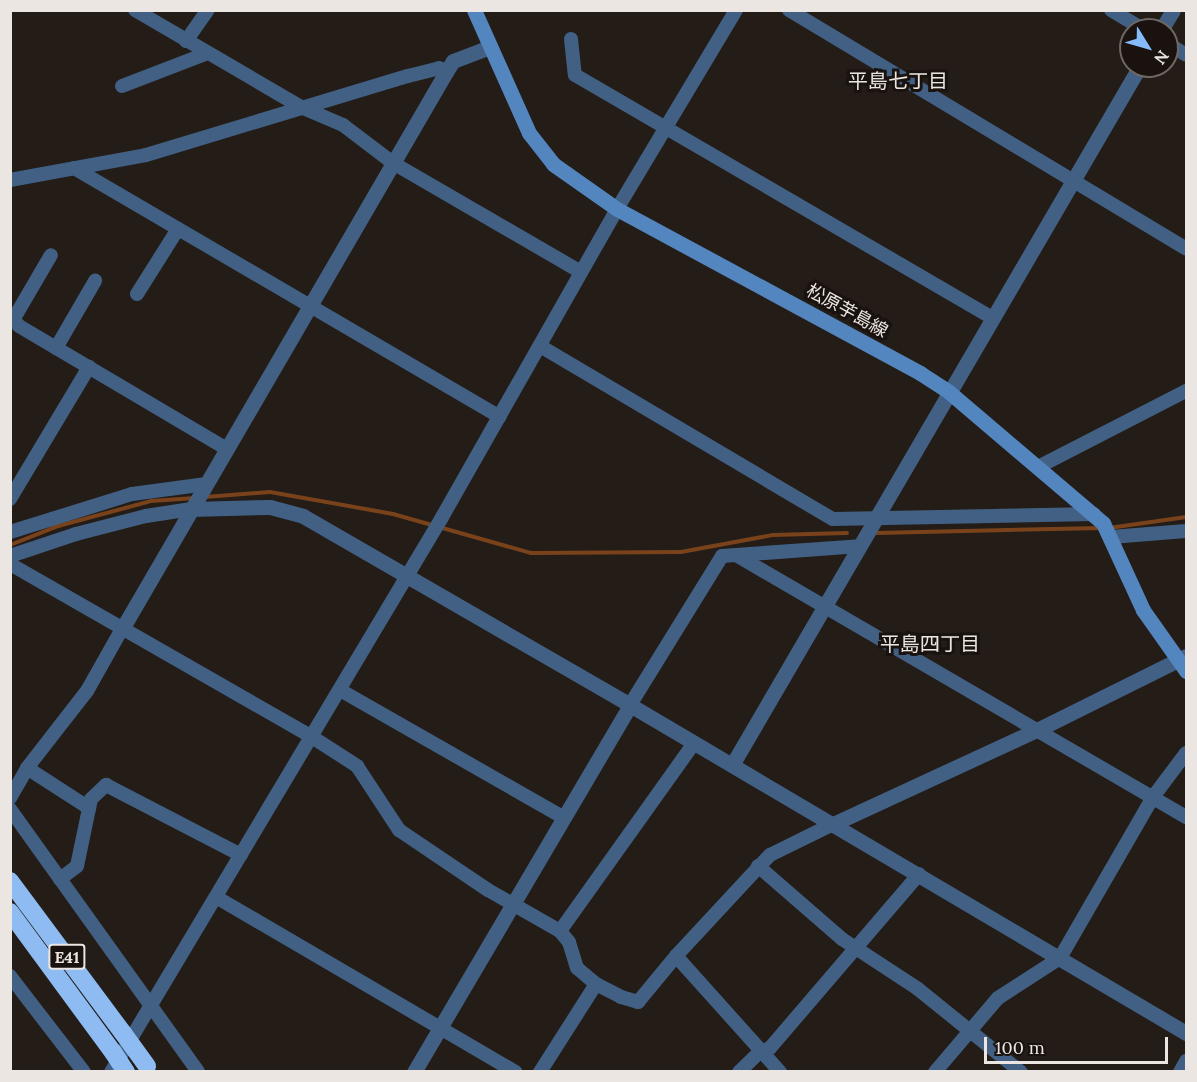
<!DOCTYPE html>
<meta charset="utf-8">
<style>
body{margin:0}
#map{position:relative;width:1197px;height:1082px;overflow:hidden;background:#231c17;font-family:Lora,"Noto Sans JP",serif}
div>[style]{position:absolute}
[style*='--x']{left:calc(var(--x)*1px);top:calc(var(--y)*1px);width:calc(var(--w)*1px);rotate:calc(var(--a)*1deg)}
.stream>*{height:4px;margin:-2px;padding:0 2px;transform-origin:2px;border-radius:2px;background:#79421b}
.minor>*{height:14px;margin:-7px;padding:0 7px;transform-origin:7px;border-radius:7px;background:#416084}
.tertiary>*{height:15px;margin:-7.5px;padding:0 7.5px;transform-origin:7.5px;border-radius:7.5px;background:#416084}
.secondary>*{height:15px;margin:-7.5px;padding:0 7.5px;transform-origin:7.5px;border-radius:7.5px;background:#5385bf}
.motorway>*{height:18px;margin:-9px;padding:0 9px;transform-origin:9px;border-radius:9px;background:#8ebcf2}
.motorway-bridge>*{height:18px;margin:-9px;padding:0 9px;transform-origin:9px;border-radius:9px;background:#8ebcf2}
span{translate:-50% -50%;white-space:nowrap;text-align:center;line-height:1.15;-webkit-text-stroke:6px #1a120e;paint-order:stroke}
.shield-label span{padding:2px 4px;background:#1a120e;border:2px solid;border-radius:4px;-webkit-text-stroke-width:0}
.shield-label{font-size:16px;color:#ebe6e2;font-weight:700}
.street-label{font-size:18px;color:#ebe6e2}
.neighbourhood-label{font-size:20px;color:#ebe6e2}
.frame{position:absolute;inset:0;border:12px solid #ebe6e2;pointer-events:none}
.north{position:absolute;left:1119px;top:18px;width:60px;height:60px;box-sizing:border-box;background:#1a120e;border:2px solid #6e6763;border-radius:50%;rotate:127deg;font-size:16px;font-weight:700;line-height:24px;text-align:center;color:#ebe6e2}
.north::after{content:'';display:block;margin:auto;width:21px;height:27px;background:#85bbfb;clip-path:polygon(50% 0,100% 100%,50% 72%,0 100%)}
.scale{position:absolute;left:984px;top:1037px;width:184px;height:27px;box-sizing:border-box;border:3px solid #ebe6e2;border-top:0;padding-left:8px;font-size:18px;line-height:21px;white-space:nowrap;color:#ebe6e2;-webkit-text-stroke:4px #1a120e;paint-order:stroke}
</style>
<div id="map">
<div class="stream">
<div style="--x:205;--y:497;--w:65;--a:-4.4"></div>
<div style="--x:270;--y:492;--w:125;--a:10.1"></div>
<div style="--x:393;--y:514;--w:143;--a:15.8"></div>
<div style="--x:531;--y:553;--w:150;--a:-0.4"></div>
<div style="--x:681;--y:552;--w:94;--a:-10.5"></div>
<div style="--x:773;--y:535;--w:74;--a:-1.5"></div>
<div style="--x:1109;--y:528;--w:78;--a:-8.1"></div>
<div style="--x:877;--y:533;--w:225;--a:-1.3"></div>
<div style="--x:10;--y:545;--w:52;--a:-21.6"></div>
<div style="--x:58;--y:526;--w:96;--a:-15"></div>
<div style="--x:151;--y:501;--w:44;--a:-3.9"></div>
</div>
<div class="minor">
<div style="--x:135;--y:10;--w:192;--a:30.3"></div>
<div style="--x:301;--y:107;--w:46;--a:23.2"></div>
<div style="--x:343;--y:125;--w:63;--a:37.2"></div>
<div style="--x:393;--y:163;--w:217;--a:30.1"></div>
<div style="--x:789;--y:10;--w:463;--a:31"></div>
<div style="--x:1111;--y:10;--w:39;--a:31"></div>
<div style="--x:571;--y:39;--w:36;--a:84"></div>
<div style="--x:575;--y:75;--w:484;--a:30.2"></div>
<div style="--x:186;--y:41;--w:38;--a:-55"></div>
<div style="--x:1167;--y:43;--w:22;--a:32"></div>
<div style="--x:122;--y:86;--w:92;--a:-21"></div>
<div style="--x:74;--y:168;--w:493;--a:30.3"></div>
<div style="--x:10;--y:180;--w:138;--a:-10.4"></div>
<div style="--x:146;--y:155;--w:274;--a:-16.8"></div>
<div style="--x:408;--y:76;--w:32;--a:-14"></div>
<div style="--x:439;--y:68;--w:8;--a:30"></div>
<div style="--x:137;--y:294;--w:77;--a:-57.8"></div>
<div style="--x:10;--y:316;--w:13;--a:48"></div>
<div style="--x:19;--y:326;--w:242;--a:30.6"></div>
<div style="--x:13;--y:320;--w:75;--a:-59.7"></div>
<div style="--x:540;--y:346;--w:340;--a:30.6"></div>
<div style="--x:833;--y:519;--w:261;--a:-1.1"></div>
<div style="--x:56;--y:348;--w:78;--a:-59.8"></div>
<div style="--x:1038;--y:467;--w:166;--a:-27.2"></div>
<div style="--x:10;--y:499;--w:154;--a:-59.1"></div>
<div style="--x:10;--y:532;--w:128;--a:-17.3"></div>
<div style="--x:132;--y:494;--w:75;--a:-7.7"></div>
<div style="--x:1111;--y:537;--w:75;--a:-4.6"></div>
<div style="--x:736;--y:555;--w:521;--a:30.21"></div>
<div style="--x:10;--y:556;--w:70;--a:-18.4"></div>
<div style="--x:76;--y:534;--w:72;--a:-14.4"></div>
<div style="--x:146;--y:516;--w:46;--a:-8.8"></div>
<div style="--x:10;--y:564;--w:348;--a:29.8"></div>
<div style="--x:312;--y:737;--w:54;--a:32.8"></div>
<div style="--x:357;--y:766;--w:77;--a:56.7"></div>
<div style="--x:399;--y:830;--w:107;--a:34"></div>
<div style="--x:488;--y:890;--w:83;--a:29.7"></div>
<div style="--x:560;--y:931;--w:14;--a:51"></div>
<div style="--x:569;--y:942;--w:27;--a:73"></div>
<div style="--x:577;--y:968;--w:25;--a:40"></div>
<div style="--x:596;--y:984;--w:28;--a:27"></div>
<div style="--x:621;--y:997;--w:18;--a:16"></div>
<div style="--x:638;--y:1002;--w:60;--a:-50.4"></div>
<div style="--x:676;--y:956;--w:138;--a:-47.1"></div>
<div style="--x:770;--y:855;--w:70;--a:-26.2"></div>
<div style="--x:340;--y:690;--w:257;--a:29.7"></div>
<div style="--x:630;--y:705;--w:175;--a:-58.3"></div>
<div style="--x:722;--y:556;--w:138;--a:-4.1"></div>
<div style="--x:27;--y:768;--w:74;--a:32.8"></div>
<div style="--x:10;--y:798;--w:34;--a:-60"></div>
<div style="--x:27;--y:768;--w:98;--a:-52.1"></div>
<div style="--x:87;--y:691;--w:71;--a:-60.6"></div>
<div style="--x:10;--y:809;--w:323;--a:54.4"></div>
<div style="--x:758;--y:866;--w:111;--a:41"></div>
<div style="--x:842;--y:939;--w:91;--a:33.3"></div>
<div style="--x:918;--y:989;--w:132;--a:38.9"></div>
<div style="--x:60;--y:879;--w:21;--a:-37"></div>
<div style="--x:77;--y:866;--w:68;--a:-78.2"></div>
<div style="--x:91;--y:799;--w:21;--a:-43"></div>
<div style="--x:106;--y:785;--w:152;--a:27.4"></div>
<div style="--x:216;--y:897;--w:347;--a:30.3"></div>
<div style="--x:560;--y:931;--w:231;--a:-54.5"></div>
<div style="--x:676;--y:956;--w:156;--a:48.1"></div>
<div style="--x:10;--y:976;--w:121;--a:52.4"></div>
<div style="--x:111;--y:1072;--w:644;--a:-59.17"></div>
<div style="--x:441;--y:519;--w:356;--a:-60.4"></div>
<div style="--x:617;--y:209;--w:232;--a:-59.1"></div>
<div style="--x:540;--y:1072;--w:104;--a:-57.5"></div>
<div style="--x:739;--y:1072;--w:29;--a:-44"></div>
<div style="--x:760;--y:1052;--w:11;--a:-22"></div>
<div style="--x:770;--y:1048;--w:229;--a:-49.4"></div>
<div style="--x:935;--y:1072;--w:97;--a:-49.6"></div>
<div style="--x:998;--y:998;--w:74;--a:-32.8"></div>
<div style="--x:1060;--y:958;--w:186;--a:-60"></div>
<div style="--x:1153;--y:797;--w:55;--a:-53.1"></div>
<div style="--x:1180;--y:1072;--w:13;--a:-61"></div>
</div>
<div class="tertiary">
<div style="--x:1161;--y:30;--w:23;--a:-59"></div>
<div style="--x:191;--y:509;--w:79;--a:-1.5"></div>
<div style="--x:270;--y:507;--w:34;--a:15"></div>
<div style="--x:303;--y:516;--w:378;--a:30"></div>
<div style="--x:630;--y:705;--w:646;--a:30.54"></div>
<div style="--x:122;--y:629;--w:644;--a:-59.81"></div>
<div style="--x:446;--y:72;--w:13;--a:-58"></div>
<div style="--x:453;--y:61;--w:40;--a:-21"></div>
<div style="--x:732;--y:765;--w:809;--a:-59.73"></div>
<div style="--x:833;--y:824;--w:227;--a:-24.8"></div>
<div style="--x:1039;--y:729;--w:164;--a:-26.4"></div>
<div style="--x:414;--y:1072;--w:426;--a:-59.5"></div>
</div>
<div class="secondary">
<div style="--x:474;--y:10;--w:135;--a:65.9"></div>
<div style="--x:529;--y:133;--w:39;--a:52"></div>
<div style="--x:553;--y:164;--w:78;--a:35.1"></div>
<div style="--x:617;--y:209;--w:345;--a:28.4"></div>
<div style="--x:920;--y:373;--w:35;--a:33"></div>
<div style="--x:949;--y:392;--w:202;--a:40.4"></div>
<div style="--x:1103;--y:523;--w:96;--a:65.3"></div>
<div style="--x:1143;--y:610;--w:75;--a:54.8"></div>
</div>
<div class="motorway">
<div style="--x:10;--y:881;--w:189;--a:53.4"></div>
<div style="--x:10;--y:912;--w:174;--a:53.7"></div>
</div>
<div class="motorway-bridge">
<div style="--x:123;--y:1033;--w:41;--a:54"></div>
<div style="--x:113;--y:1052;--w:24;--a:57"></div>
</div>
<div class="shield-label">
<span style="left:67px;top:957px">E41</span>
</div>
<div class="street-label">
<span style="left:847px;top:311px;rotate:29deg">松原芋島線</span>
</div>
<div class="neighbourhood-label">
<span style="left:898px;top:80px">平島七丁目</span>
<span style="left:930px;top:643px">平島四丁目</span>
</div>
<div class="frame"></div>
<div class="north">N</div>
<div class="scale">100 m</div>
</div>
